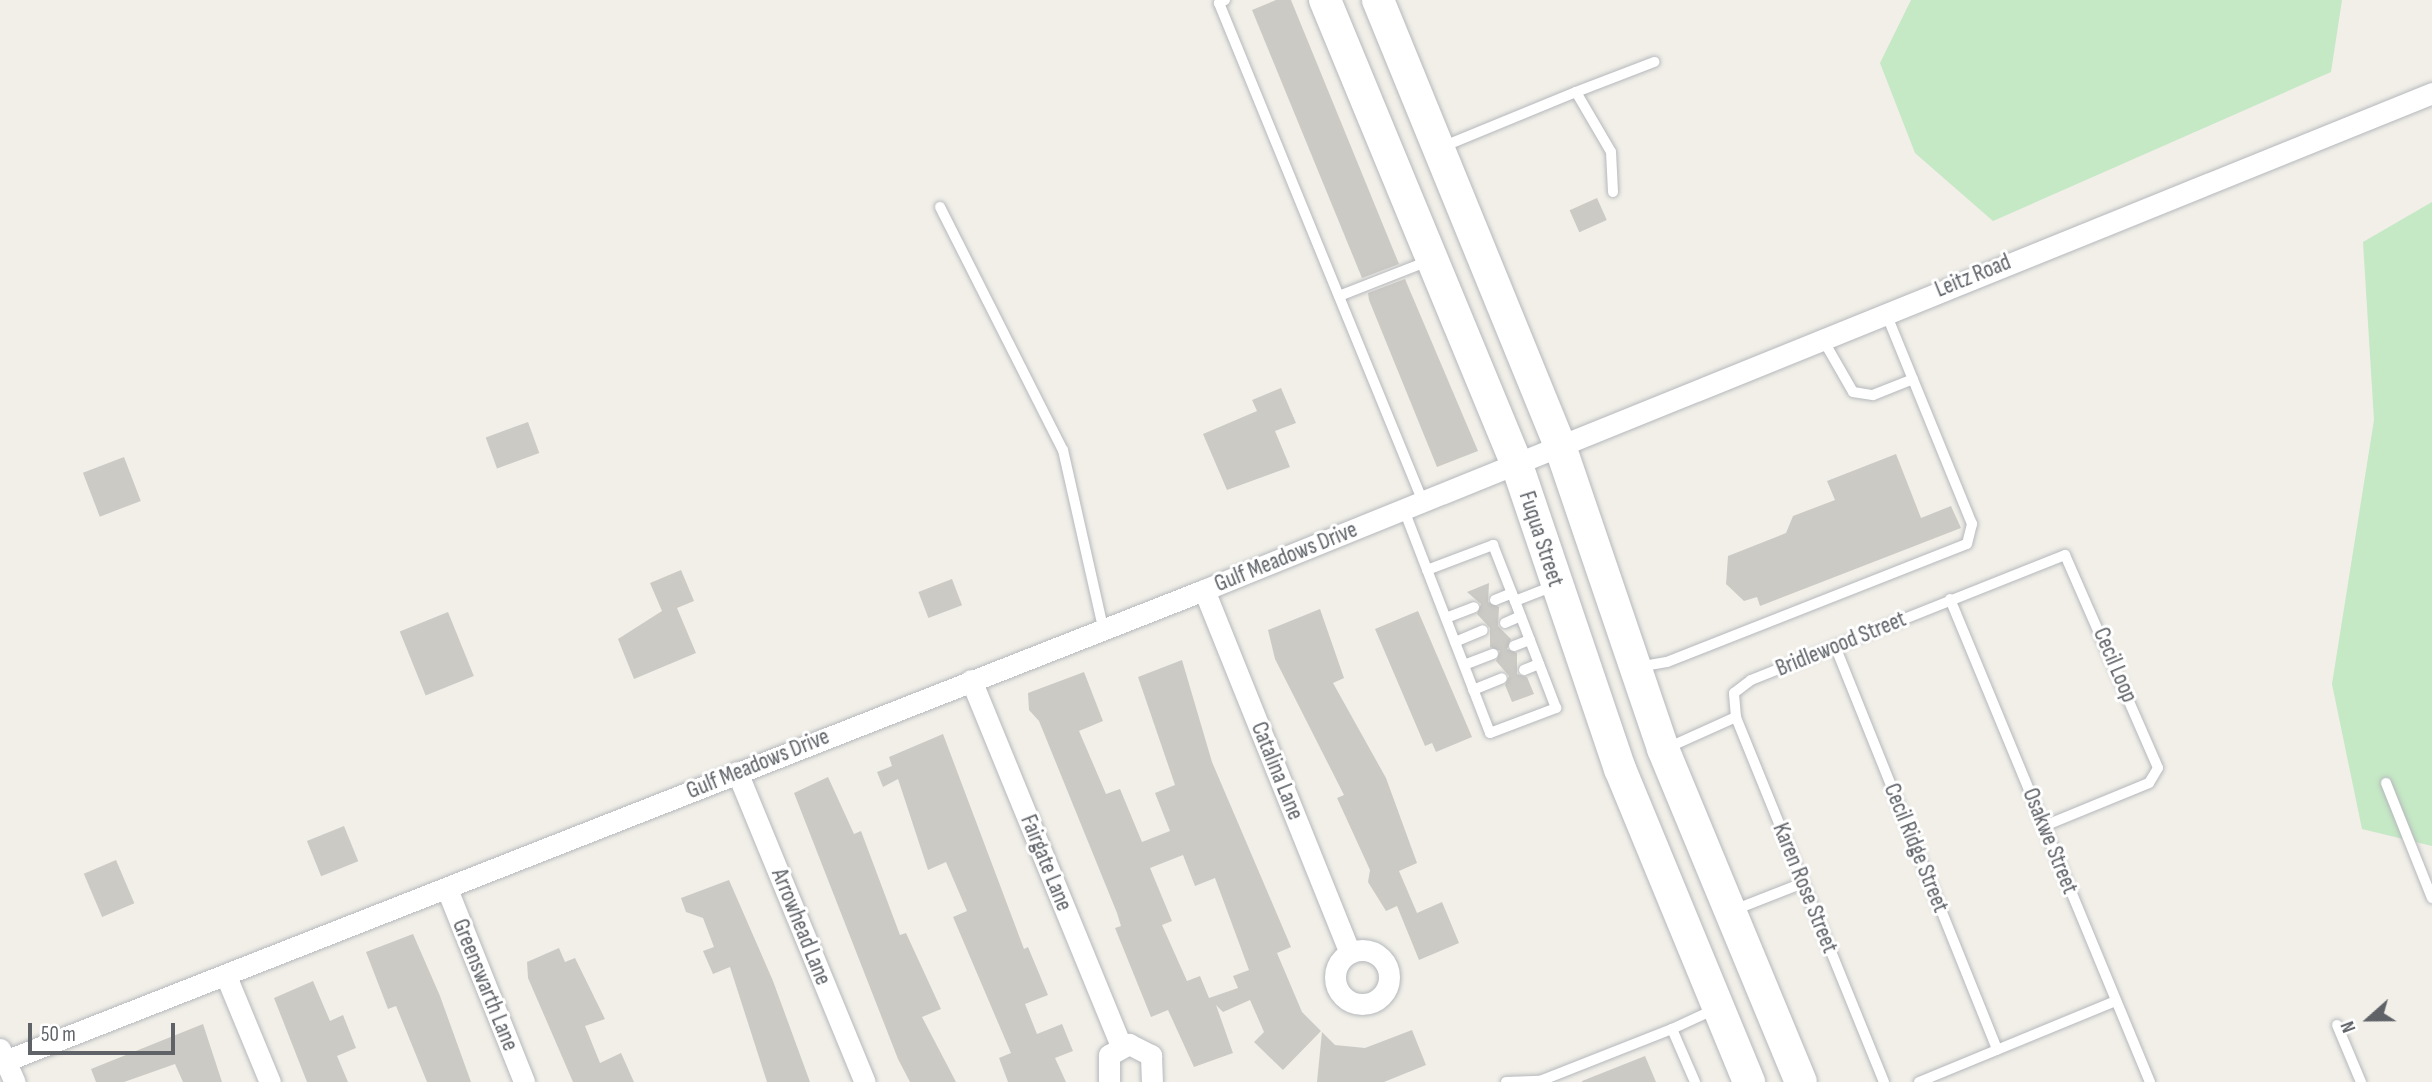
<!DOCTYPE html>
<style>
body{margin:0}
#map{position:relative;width:2432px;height:1082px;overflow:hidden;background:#f1efe8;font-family:"Sofia Sans Condensed",sans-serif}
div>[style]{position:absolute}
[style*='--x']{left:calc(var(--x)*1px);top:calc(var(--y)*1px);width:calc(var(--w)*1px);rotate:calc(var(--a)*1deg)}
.green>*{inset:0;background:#c5e8c5}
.building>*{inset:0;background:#cccac5;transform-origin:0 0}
.roads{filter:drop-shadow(0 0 2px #b5b8bc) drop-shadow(0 0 2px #b5b8bc)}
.service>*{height:10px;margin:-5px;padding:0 5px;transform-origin:5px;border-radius:5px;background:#fff}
.minor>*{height:21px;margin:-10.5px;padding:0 10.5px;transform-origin:10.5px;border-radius:10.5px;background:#fff}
.minor>.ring{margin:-10.5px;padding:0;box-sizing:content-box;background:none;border:21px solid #fff;border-radius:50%}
.secondary>*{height:32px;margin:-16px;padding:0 16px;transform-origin:16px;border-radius:16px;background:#fff}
span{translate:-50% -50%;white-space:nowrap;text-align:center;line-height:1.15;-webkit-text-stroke:6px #fff;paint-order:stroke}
.street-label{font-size:23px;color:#5f6368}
.north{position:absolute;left:2334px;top:984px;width:70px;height:70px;-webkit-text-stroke:5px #fff;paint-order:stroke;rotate:249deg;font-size:19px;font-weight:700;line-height:28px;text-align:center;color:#5f6368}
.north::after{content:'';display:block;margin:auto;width:24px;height:32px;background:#5f6368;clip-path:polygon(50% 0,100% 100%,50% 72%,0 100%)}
.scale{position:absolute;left:28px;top:1023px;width:147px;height:32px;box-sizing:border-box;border:4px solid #5f6368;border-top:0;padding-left:9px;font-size:21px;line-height:24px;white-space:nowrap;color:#5f6368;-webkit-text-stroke:5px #fff;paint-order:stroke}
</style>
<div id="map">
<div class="green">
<div style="clip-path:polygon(1911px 0,2342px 0,2331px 72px,1993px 221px,1915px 153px,1880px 63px)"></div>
<div style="clip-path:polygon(2432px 202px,2432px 846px,2362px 829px,2332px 684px,2374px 420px,2363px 242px)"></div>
</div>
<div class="building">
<div style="clip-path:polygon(1276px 0,1291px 0,1399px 264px,1362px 278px,1252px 10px)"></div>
<div style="left:1597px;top:198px;width:24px;height:30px;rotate:66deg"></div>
<div style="clip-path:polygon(1405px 279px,1478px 451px,1437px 467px,1369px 300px,1368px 293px)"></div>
<div style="clip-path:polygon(1281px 388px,1296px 423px,1275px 431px,1290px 467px,1227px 490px,1203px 434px,1257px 411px,1252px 400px)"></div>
<div style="left:528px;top:422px;width:33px;height:45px;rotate:70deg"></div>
<div style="clip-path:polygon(1896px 454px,1921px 518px,1951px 506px,1961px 528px,1760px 606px,1757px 597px,1744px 601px,1726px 584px,1728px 556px,1786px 533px,1793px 516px,1835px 500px,1827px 481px)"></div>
<div style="left:124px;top:457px;width:47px;height:44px;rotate:69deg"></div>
<div style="clip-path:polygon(681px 570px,694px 601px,677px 608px,696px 653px,634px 679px,618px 639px,662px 611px,650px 583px)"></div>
<div style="left:952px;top:579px;width:28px;height:36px;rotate:69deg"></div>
<div style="clip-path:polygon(1489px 583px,1488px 602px,1499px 607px,1498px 626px,1511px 639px,1507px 649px,1517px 653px,1517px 674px,1527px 677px,1534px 694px,1512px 702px,1505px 685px,1509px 676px,1496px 661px,1500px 651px,1490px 647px,1490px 628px,1477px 614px,1481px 604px,1467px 592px)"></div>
<div style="clip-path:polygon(1320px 609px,1344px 678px,1333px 683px,1386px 778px,1417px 863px,1399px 871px,1417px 913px,1442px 902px,1459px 943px,1419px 960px,1397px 906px,1386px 911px,1368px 882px,1370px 870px,1337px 798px,1344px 795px,1275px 659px,1268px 630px)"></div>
<div style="clip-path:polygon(1418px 611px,1472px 737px,1436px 752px,1432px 743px,1425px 746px,1375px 629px)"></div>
<div style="left:448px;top:612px;width:69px;height:52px;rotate:68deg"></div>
<div style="clip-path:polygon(evenodd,1182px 660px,1212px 762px,1291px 947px,1277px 953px,1302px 1012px,1321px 1031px,1283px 1070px,1254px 1042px,1264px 1032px,1250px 1000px,1223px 1012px,1216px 1005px,1233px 1053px,1194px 1067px,1168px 1010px,1151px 1017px,1115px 928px,1121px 926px,1117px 913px,1039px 721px,1029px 710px,1028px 693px,1084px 672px,1103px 721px,1079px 731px,1106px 794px,1120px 789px,1142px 842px,1170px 831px,1155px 793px,1175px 785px,1138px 677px,1182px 660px,1183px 855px,1195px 886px,1215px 878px,1249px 970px,1233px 976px,1238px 988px,1209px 998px,1200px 976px,1187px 981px,1162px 925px,1172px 921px,1150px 868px,1183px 855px)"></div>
<div style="clip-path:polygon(943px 734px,1024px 949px,1028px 947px,1048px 995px,1025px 1004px,1037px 1034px,1062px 1024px,1073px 1051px,1055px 1058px,1066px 1082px,1008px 1082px,999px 1058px,1011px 1053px,953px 917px,967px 911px,946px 862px,928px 870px,898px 779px,883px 787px,877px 772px,892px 766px,889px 757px)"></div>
<div style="clip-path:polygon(828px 777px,854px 834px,861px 831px,900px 935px,906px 933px,941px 1009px,922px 1017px,956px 1082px,910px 1082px,898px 1059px,794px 793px)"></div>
<div style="left:344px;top:826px;width:38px;height:40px;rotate:68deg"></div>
<div style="left:116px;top:860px;width:47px;height:35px;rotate:67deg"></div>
<div style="clip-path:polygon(729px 880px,773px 981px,810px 1082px,767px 1082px,730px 967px,713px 974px,703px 951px,714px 947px,703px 918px,686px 912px,681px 898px)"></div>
<div style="clip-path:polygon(413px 934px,440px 996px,471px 1082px,427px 1082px,396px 1006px,388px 1009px,366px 952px)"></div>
<div style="clip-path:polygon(559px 948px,565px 962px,575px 958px,605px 1019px,585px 1026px,600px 1063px,621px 1053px,634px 1082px,573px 1082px,528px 978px,527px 962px)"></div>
<div style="clip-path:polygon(313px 981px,330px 1021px,343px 1015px,356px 1048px,337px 1056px,348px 1082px,307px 1082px,274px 998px)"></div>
<div style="clip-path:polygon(203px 1024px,222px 1082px,183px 1082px,175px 1064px,124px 1082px,96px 1082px,91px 1069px)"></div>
<div style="clip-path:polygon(1412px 1030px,1426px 1065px,1384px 1082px,1317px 1082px,1322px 1032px,1335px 1045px,1365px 1048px)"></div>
<div style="clip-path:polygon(1645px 1056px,1656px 1082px,1582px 1082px,1582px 1081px)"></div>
</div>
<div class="roads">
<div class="service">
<div style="--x:1225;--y:0;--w:7;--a:153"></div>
<div style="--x:1219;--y:3;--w:539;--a:67.76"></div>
<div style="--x:1576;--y:92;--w:84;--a:-21"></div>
<div style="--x:1442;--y:147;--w:145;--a:-22.3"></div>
<div style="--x:1576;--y:92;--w:69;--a:59.7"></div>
<div style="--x:1611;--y:152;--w:40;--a:87.1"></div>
<div style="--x:940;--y:207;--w:272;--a:63.2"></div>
<div style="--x:1063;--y:450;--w:182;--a:77.3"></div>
<div style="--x:1339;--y:296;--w:99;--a:-21.4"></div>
<div style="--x:1822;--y:338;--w:62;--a:60.1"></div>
<div style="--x:1853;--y:392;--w:20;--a:9"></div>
<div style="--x:1873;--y:395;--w:43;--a:-21.8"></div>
<div style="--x:1404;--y:510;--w:239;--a:68.9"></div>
<div style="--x:1490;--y:733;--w:71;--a:-20.7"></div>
<div style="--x:1556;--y:708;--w:115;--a:-111"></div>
<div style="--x:1515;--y:601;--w:44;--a:-21.3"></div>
<div style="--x:1427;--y:570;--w:71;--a:-20.7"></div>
<div style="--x:1493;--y:545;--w:60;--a:68.6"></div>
<div style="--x:1950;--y:599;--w:523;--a:67.51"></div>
<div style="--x:1495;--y:600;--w:18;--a:-22"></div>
<div style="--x:1446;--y:618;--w:30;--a:-21"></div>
<div style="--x:1505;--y:623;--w:17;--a:-24"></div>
<div style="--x:1455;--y:642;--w:30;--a:-23"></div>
<div style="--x:1514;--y:646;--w:17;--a:-21"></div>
<div style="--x:1835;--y:646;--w:435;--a:68.1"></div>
<div style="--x:1464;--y:665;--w:31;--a:-21"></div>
<div style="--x:1638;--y:667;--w:29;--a:-10"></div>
<div style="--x:1667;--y:662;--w:322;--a:-21.5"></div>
<div style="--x:1967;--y:544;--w:21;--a:-76"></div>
<div style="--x:1972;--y:524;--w:228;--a:-112.2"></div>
<div style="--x:1524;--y:670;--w:16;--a:-22"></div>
<div style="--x:1473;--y:690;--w:31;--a:-22"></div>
<div style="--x:1665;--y:749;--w:78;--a:-24.3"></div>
<div style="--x:2386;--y:783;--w:124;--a:68.2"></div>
<div style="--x:1734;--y:910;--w:74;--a:-21.4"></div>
<div style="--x:2337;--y:1025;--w:62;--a:67.2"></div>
<div style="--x:1506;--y:1082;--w:34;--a:-2"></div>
<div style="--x:1540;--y:1081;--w:142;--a:-21.5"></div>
<div style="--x:1695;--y:1082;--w:58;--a:-113.5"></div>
<div style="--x:1672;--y:1029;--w:47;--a:-24.9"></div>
<div style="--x:1884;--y:1082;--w:394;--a:-112.1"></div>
<div style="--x:1736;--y:717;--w:24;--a:-95"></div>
<div style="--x:1734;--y:693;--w:21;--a:-37"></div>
<div style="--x:1751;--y:680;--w:338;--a:-21.7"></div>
<div style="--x:2065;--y:555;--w:232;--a:66.4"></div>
<div style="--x:2158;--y:768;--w:17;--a:121"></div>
<div style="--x:2149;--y:783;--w:113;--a:157.7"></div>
<div style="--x:1919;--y:1082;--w:213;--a:-22.4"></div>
</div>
<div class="minor">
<div style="--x:1204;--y:590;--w:391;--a:68.1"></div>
<div style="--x:971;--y:680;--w:395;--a:67.7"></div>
<div style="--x:737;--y:772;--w:335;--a:67.6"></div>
<div style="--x:447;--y:889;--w:208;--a:68.2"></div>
<div class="ring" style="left:1335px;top:950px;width:33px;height:33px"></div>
<div style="--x:226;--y:976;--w:115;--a:67.5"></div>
<div style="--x:0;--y:1049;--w:36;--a:66"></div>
<div style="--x:0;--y:1063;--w:1294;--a:-21.45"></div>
<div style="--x:1204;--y:590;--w:1325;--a:-22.03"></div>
<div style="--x:1109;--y:1082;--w:27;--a:-90"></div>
<div style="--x:1109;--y:1055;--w:23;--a:-29"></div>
<div style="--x:1129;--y:1044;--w:25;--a:27"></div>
<div style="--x:1151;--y:1055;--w:27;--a:88"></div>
</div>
<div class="secondary">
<div style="--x:1325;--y:0;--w:503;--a:67.56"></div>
<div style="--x:1517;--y:465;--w:321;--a:71.3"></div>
<div style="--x:1620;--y:769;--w:339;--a:67.6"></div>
<div style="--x:1378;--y:0;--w:479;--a:67.8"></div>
<div style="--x:1559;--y:443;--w:323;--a:71.2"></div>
<div style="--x:1663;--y:749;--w:360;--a:67.5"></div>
</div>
</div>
<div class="street-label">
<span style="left:1973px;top:276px;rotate:-22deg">Leitz Road</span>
<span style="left:1541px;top:539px;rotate:72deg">Fuqua Street</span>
<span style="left:1286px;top:557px;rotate:-22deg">Gulf Meadows Drive</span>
<span style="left:1841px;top:644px;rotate:-22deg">Bridlewood Street</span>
<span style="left:2115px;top:665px;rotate:67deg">Cecil Loop</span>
<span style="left:758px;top:764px;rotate:-22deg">Gulf Meadows Drive</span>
<span style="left:1277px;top:771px;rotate:68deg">Catalina Lane</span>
<span style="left:2050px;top:841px;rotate:68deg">Osakwe Street</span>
<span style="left:1916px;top:848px;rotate:68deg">Cecil Ridge Street</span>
<span style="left:1046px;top:863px;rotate:68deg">Fairgate Lane</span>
<span style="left:1805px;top:888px;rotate:68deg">Karen Rose Street</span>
<span style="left:801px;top:927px;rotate:68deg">Arrowhead Lane</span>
<span style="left:485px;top:985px;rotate:68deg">Greenswarth Lane</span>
</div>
<div class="north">N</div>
<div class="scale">50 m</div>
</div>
